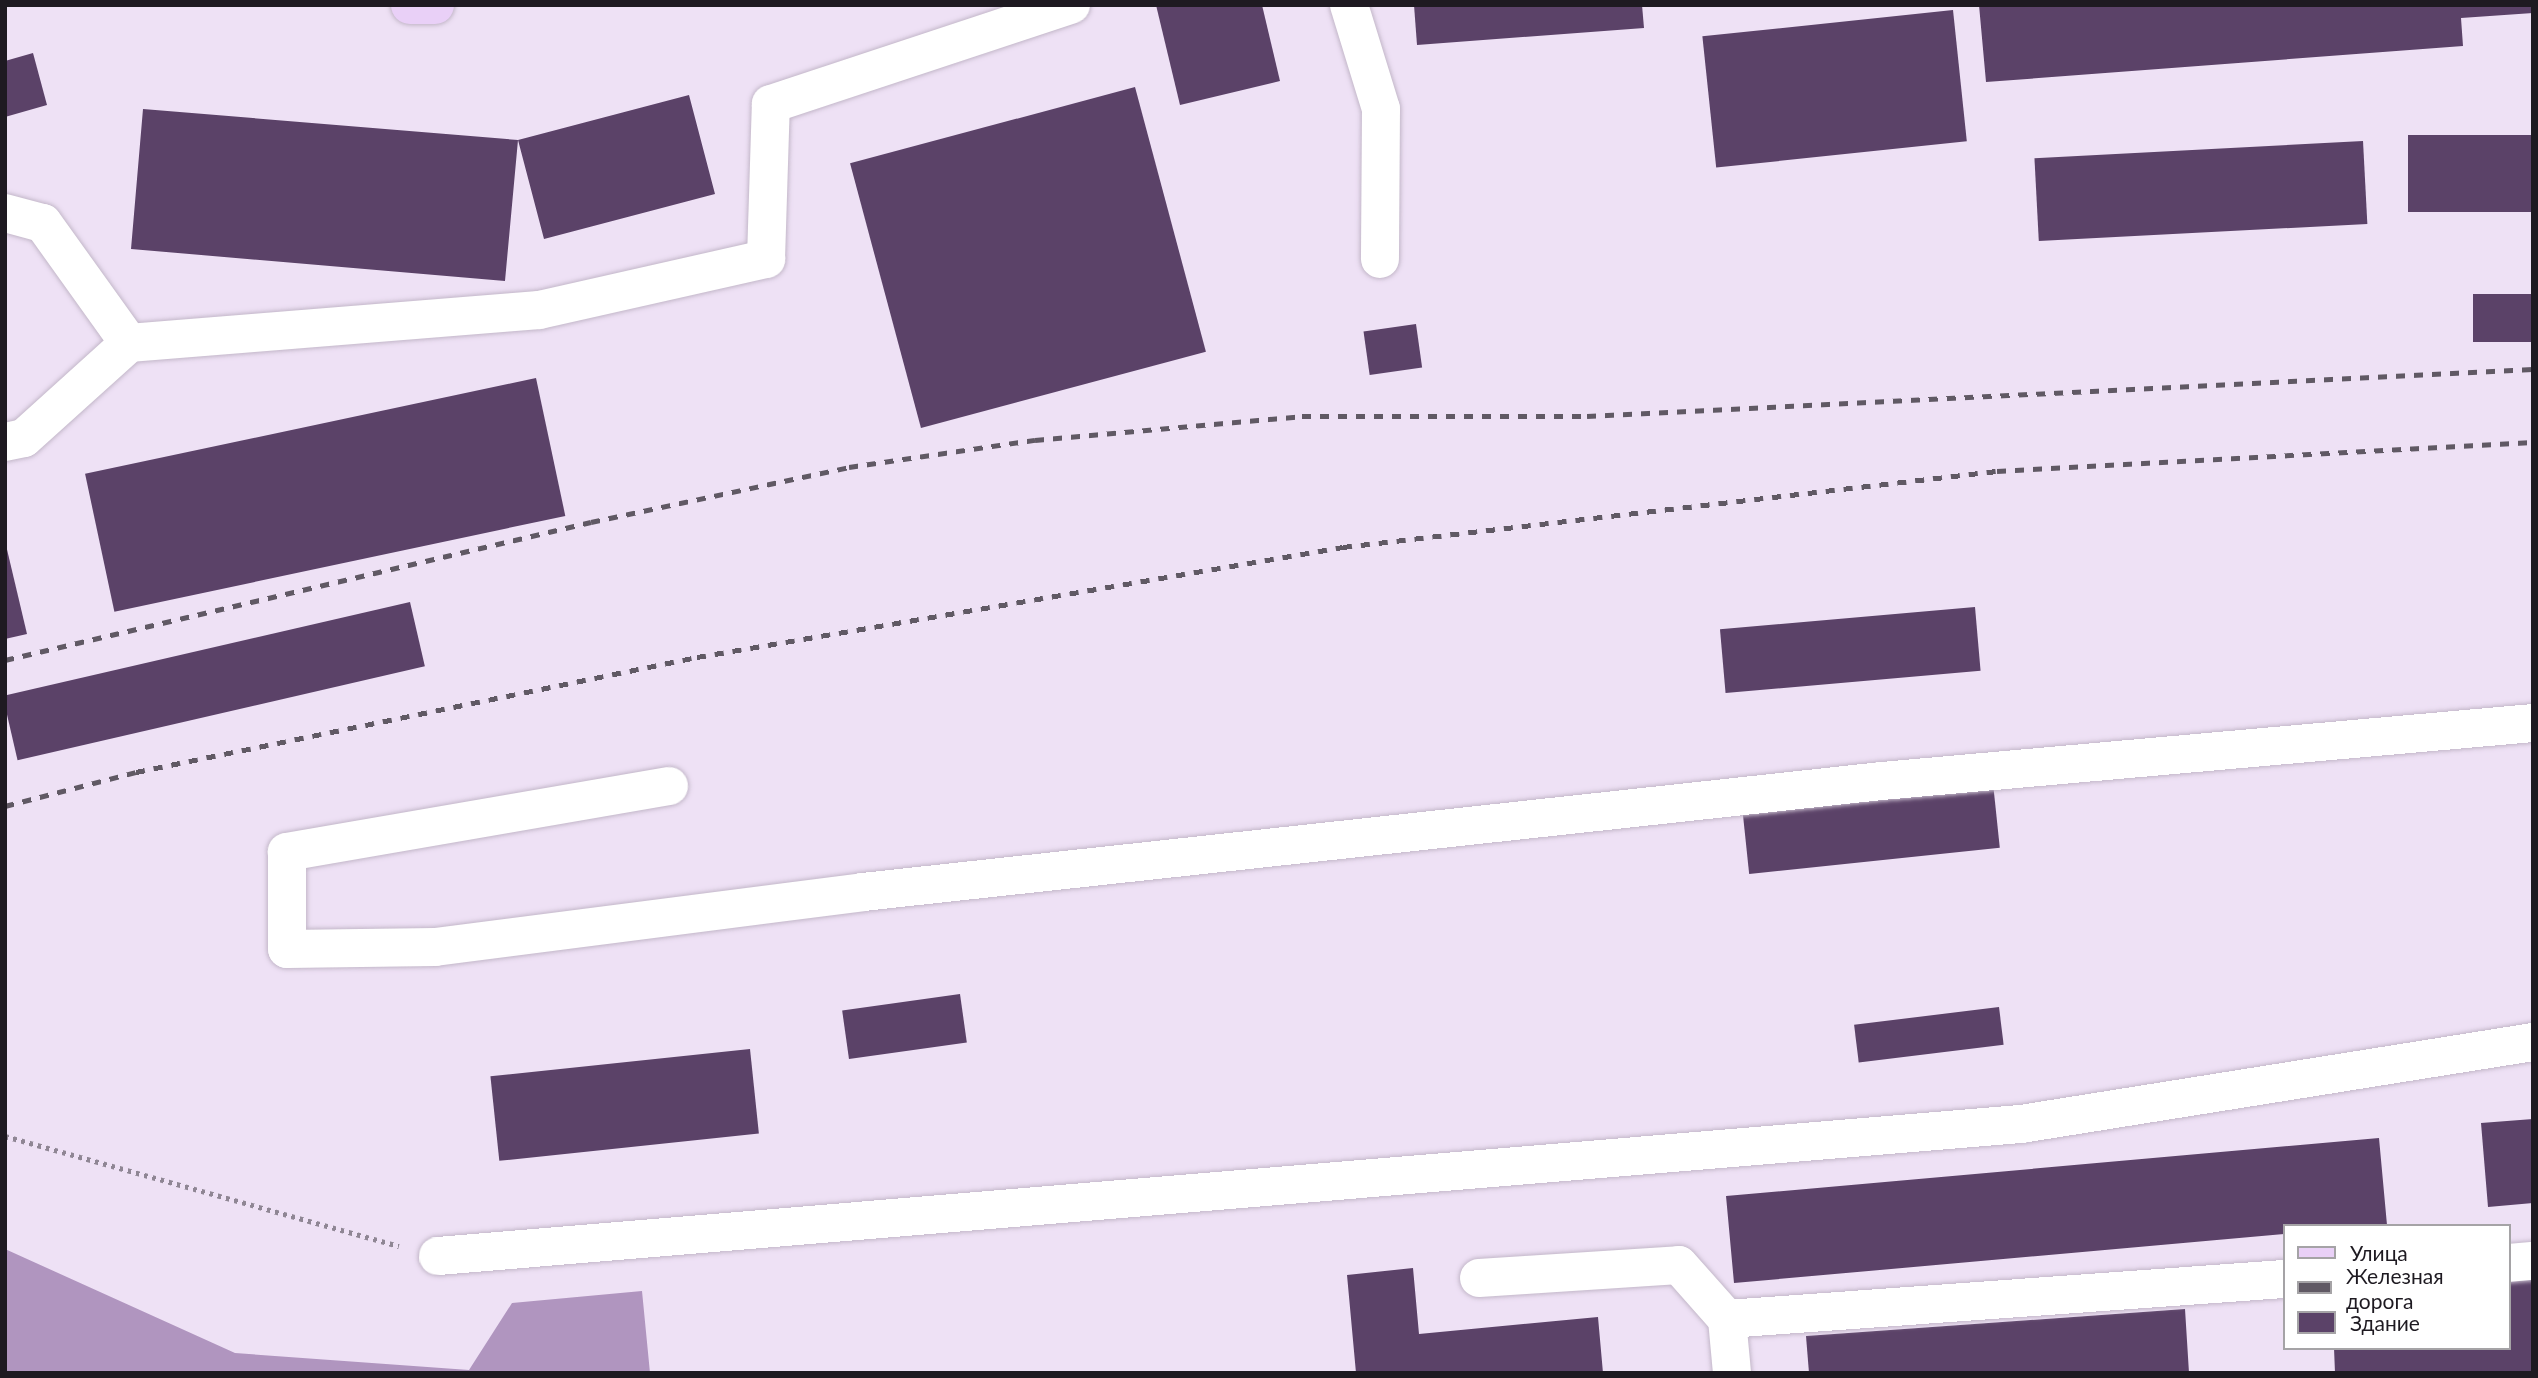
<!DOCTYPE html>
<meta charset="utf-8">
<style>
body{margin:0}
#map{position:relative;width:2538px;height:1378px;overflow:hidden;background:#eee1f5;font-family:Lato,sans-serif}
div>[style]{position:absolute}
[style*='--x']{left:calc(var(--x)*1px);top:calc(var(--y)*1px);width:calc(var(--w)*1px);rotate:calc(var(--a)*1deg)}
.forest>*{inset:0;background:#b095bf}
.building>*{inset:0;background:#5b4268;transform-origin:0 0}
.path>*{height:4.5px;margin-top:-2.25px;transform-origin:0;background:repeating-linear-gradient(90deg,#8f8694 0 3.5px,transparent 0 8.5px)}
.roads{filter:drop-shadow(0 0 2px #c3b7c9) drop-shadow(0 0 2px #c3b7c9)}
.minor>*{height:38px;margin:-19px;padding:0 19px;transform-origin:19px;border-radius:19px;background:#fff}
.major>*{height:38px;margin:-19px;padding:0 19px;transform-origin:19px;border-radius:19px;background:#e9d0f7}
.rail>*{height:5px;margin-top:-2.5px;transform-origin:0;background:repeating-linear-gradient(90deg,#605964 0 9px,transparent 0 18px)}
span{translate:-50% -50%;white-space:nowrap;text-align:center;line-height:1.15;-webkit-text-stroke:7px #fff;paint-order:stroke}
.frame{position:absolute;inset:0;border:7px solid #1e1a21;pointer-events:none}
.legend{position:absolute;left:2283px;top:1224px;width:228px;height:126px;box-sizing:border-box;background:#fff;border:2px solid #a5a3a6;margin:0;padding:9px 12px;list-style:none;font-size:21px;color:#1e1a21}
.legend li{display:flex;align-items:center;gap:14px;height:35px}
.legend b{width:35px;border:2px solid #a5a3a6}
</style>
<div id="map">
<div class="forest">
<div style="clip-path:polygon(5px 1249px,235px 1353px,469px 1370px,512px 1303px,642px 1291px,650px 1373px,5px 1373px)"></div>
</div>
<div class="building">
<div style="clip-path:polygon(1156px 5px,1262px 5px,1280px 81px,1180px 105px)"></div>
<div style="clip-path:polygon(1414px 5px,1642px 5px,1644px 28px,1417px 45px)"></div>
<div style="clip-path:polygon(1979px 5px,2533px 5px,2533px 13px,2461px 18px,2463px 46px,1986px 82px)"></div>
<div style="left:1953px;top:10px;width:132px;height:252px;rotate:84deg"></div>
<div style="clip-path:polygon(33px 53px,47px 105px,5px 117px,5px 61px)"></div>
<div style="left:1135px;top:87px;width:274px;height:295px;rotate:75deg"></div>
<div style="clip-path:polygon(689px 95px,715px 194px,544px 239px,518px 140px,505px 281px,131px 249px,143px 109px,518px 140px)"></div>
<div style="left:2533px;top:135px;width:77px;height:125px;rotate:90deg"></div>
<div style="left:2363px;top:141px;width:83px;height:329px;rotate:87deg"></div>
<div style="left:2533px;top:294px;width:48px;height:60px;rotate:90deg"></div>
<div style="left:1416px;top:324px;width:44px;height:53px;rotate:82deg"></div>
<div style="left:536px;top:378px;width:141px;height:461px;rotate:78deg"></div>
<div style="clip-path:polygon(5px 541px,27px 634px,5px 639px)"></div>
<div style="left:410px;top:602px;width:66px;height:418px;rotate:77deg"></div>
<div style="left:1975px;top:607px;width:64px;height:256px;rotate:85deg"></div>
<div style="left:1993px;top:783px;width:65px;height:252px;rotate:84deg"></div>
<div style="left:960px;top:994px;width:49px;height:119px;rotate:82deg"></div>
<div style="left:1999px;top:1007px;width:38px;height:146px;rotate:83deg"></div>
<div style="left:750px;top:1049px;width:85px;height:261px;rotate:84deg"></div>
<div style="clip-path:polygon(2533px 1119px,2533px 1203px,2488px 1207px,2481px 1123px)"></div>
<div style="clip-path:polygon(2379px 1138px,2387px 1225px,2284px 1226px,2284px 1234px,1734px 1283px,1726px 1196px)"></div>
<div style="clip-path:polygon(1413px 1268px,1419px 1334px,1598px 1317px,1603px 1373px,1356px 1373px,1347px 1275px)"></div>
<div style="clip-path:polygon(2533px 1278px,2533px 1373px,2335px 1373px,2334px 1348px,2508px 1348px,2508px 1280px)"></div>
<div style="clip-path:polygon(2185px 1309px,2189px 1373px,1809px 1373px,1806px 1336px)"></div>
</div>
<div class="path">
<div style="--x:5;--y:1136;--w:409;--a:15.6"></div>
</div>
<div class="roads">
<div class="minor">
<div style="--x:1349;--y:5;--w:109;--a:72.9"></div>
<div style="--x:1381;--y:109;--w:150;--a:90.4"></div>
<div style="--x:5;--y:213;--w:39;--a:15"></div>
<div style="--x:43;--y:223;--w:148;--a:54.4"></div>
<div style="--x:129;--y:343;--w:411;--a:-4.6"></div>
<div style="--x:539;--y:310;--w:233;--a:-12.7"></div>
<div style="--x:766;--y:259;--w:155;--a:-88.2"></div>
<div style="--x:771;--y:104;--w:316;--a:-18.3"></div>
<div style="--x:5;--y:442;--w:19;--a:-12"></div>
<div style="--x:24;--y:438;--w:142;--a:-42.1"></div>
<div style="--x:669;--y:786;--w:388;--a:170.2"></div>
<div style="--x:287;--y:852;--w:97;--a:90"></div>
<div style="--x:287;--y:949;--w:148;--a:-0.8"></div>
<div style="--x:435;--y:947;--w:432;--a:-7.3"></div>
<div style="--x:863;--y:892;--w:1025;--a:-6.22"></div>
<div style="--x:1882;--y:781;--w:654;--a:-5.09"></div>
<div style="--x:438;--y:1256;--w:1588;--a:-4.77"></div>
<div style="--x:2021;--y:1124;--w:519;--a:-9.1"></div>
<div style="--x:2508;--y:1263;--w:25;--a:-5"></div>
<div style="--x:1479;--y:1278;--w:200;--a:-3.7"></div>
<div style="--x:1679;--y:1265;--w:72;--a:48.4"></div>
<div style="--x:1727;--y:1319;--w:558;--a:-4.11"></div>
<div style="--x:1727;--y:1319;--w:54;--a:84.7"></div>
</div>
<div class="major">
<div style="--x:410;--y:5;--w:25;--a:0"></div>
</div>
</div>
<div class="rail">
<div style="--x:5;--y:660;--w:602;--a:-13.25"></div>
<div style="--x:591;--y:522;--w:264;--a:-12"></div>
<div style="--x:849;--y:467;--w:188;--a:-8.3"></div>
<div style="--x:1035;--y:440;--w:268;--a:-5.1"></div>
<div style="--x:1302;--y:416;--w:285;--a:0"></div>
<div style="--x:1587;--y:416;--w:947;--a:-2.84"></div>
<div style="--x:5;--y:806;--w:135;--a:-14.5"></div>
<div style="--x:136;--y:772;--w:573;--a:-11.58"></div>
<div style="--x:697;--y:657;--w:655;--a:-9.66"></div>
<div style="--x:1343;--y:547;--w:658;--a:-6.63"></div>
<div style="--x:1997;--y:471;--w:537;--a:-3.1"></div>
</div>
<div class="frame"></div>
<ul class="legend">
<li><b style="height:9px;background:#e9d0f7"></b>Улица</li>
<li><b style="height:9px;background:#605964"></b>Железная дорога</li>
<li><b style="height:19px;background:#5b4268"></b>Здание</li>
</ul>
</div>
